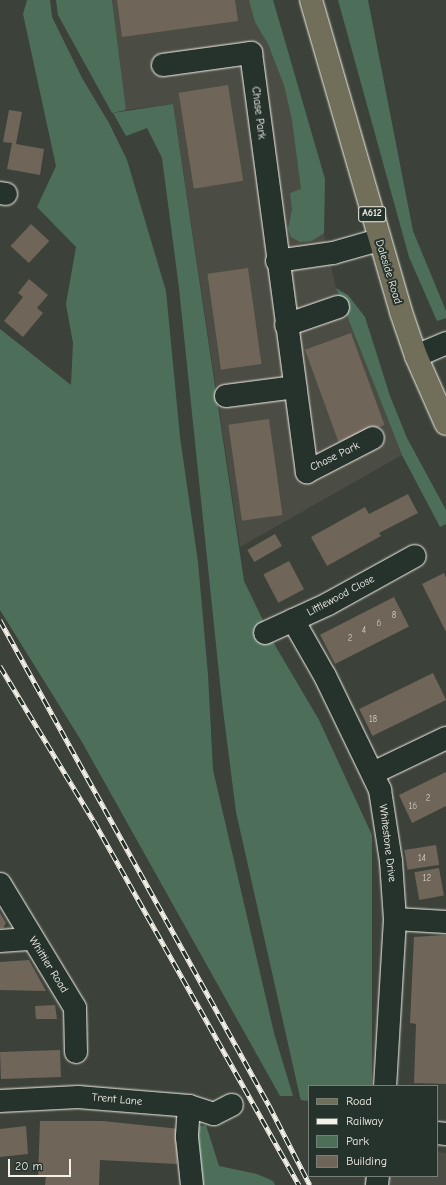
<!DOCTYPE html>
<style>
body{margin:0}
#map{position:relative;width:446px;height:1185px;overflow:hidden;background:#3c423a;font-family:"Comic Neue",sans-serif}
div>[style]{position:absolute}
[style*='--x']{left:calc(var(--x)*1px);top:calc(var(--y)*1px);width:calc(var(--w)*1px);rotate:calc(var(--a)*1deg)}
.built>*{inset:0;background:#4b4c43}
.green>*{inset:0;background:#4d6f5a}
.building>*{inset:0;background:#6f6558;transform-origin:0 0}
.roads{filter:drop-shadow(0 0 1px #f4f1e8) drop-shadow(0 0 1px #f4f1e8)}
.minor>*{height:22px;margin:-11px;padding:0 11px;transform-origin:11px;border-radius:11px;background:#26332d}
.major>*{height:22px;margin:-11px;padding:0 11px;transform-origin:11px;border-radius:11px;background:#716e59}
.rail>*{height:4.5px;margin-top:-2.25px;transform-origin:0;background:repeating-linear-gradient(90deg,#26332d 0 9px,#f4f1e8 0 18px);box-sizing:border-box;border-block:1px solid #f4f1e8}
span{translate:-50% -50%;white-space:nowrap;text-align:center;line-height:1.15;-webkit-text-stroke:4px #26332d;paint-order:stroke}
.number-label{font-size:9px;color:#d3cec4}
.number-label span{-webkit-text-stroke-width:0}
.shield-label span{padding:1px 3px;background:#26332d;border:1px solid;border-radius:3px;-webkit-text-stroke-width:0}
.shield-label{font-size:10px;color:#f4f1e8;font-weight:700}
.street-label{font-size:11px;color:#f4f1e8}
.legend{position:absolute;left:308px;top:1085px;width:130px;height:92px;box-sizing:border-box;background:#26332d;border:1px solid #787f78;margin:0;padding:5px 7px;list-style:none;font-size:12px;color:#f4f1e8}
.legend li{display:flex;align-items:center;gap:8px;height:20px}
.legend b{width:20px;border:1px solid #787f78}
.scale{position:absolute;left:8px;top:1159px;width:63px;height:18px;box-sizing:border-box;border:2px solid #f4f1e8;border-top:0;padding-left:5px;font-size:12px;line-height:14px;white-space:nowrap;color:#f4f1e8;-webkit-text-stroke:3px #26332d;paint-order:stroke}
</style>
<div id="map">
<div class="built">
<div style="clip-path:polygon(112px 0,271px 0,336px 288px,402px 455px,240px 547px,173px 104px,126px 110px)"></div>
<div style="clip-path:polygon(437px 1152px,446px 1153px,446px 1185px,364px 1185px,365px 1176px,437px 1176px)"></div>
</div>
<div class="green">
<div style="clip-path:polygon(27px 0,50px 0,52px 17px,82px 78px,109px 123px,127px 160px,166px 291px,180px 437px,198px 562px,208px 675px,213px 770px,274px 1033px,293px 1096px,280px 1096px,82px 742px,0 610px,0 329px,71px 385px,73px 343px,66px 304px,76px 247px,37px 207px,56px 166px,23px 14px)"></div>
<div style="clip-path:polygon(56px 0,112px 0,126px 110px,112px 113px,58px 15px)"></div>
<div style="clip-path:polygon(249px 0,273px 0,325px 179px,324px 233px,312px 241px,300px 242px,291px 237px,288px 229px,292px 209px,290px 193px,301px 189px,292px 120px,284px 85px,268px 44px,255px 22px)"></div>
<div style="clip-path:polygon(338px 0,368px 0,413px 231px,446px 311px,446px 318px,437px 321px,409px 257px)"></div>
<div style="clip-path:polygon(173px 104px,244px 581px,276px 647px,319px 720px,372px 835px,372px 1086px,309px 1086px,309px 1101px,301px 1100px,300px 1097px,236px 812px,222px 702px,179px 288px,162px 158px,147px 128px,126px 136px,113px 113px)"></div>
<div style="clip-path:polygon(336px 288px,348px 295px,365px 317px,390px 396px,407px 438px,446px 510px,446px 524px,440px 527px,402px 455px)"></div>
<div style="clip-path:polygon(206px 1125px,219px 1166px,257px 1174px,273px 1181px,275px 1185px,201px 1185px,196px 1127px)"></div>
</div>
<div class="building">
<div style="clip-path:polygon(117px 0,235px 0,238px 21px,122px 37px)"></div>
<div style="left:228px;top:85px;width:97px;height:50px;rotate:81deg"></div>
<div style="clip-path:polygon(9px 110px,22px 112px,16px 144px,44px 149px,40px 175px,7px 169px,12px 143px,3px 142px)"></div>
<div style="left:31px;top:224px;width:25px;height:30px;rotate:43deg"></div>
<div style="left:248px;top:268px;width:97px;height:41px;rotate:82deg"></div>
<div style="clip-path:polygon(29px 279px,48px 295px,37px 308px,43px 313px,23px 337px,4px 321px,23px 297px,18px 293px)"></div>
<div style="left:351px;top:333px;width:98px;height:49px;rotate:70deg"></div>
<div style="left:269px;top:419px;width:97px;height:41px;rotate:82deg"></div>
<div style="clip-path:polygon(408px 494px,418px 513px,379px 533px,381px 536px,327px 566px,311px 537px,365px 507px,369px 514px)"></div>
<div style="left:275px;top:534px;width:14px;height:32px;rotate:60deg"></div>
<div style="left:289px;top:561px;width:32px;height:29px;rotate:62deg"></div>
<div style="clip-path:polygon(444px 573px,446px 578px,446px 632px,422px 584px)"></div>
<div style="left:394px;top:597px;width:33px;height:83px;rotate:63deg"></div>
<div style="left:433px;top:673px;width:30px;height:82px;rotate:64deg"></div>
<div style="clip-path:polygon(446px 772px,446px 806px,412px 823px,399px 795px)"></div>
<div style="left:436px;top:845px;width:20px;height:32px;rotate:81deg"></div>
<div style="left:439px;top:868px;width:28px;height:25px;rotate:80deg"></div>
<div style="clip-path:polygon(0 913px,6px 923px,3px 928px,0 928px)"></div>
<div style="clip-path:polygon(446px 935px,446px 1084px,414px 1083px,416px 1024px,410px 1023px,414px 937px)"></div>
<div style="clip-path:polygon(29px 960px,46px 991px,0 990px,0 962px)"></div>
<div style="clip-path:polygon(55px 1005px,57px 1019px,36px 1019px,35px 1006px)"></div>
<div style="left:60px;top:1050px;width:27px;height:60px;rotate:88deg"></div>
<div style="clip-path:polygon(40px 1121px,102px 1121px,180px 1129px,177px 1164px,100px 1160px,99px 1185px,45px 1185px,46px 1176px,38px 1176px)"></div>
<div style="clip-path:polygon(26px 1126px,28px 1154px,0 1157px,0 1129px)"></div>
</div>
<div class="roads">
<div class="minor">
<div style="--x:163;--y:65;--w:89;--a:-7.8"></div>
<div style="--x:251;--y:53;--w:423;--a:82.4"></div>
<div style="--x:307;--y:472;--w:74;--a:-27.3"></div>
<div style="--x:0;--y:193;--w:6;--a:9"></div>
<div style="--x:277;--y:261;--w:57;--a:-8.1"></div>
<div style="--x:333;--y:253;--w:48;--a:-15.8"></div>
<div style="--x:286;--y:325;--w:55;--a:-19.1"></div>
<div style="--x:416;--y:356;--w:33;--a:-23"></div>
<div style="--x:226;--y:396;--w:70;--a:-7.4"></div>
<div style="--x:293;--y:620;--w:64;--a:60.3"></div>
<div style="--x:325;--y:676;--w:127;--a:64.2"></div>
<div style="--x:380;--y:790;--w:72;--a:81.2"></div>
<div style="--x:391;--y:861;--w:58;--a:86.1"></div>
<div style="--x:395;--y:919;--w:167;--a:93.4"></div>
<div style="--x:265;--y:633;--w:69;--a:-24.7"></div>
<div style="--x:328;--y:604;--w:99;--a:-28.9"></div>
<div style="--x:373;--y:773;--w:81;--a:-25.6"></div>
<div style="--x:0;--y:884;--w:145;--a:58.8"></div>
<div style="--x:75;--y:1008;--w:44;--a:88.7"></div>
<div style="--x:395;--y:919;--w:51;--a:3.4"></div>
<div style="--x:0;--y:941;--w:32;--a:-4"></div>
<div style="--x:0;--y:1101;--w:78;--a:-2.9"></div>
<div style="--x:78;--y:1097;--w:111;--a:4.6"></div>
<div style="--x:189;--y:1106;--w:26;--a:18"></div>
<div style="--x:214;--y:1114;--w:20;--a:-27"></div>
<div style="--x:189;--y:1106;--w:31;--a:94"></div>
<div style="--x:187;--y:1137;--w:48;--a:84.1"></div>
<div style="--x:437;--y:1133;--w:9;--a:6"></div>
<div style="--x:377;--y:1185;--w:9;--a:-84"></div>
</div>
<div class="major">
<div style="--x:311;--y:0;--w:325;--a:73.9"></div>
<div style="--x:401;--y:312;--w:46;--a:71.2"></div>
<div style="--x:416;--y:356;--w:74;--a:66.2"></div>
</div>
</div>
<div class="rail">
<div style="--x:0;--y:620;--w:555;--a:60.99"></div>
<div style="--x:269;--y:1105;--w:90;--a:62.9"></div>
<div style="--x:0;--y:666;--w:181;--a:58.8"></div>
<div style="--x:94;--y:821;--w:418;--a:60.6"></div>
</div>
<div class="number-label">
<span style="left:394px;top:615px">8</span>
<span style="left:379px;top:623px">6</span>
<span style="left:364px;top:630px">4</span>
<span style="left:350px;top:638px">2</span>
<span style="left:373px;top:719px">18</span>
<span style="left:428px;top:798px">2</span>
<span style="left:413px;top:806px">16</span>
<span style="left:422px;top:858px">14</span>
<span style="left:427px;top:878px">12</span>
</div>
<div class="shield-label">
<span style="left:372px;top:214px">A612</span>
</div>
<div class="street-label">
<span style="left:258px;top:113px;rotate:83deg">Chase Park</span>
<span style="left:388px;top:272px;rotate:73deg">Daleside Road</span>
<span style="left:335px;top:457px;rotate:-26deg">Chase Park</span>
<span style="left:341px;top:596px;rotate:-28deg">Littlewood Close</span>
<span style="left:387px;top:843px;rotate:83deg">Whitestone Drive</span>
<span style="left:48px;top:965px;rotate:58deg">Whittier Road</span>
<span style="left:117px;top:1100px;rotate:5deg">Trent Lane</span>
</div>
<ul class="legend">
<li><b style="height:5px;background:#716e59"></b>Road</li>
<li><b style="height:5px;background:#f4f1e8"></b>Railway</li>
<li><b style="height:11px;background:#4d6f5a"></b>Park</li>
<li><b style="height:11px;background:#6f6558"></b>Building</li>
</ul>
<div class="scale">20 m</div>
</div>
